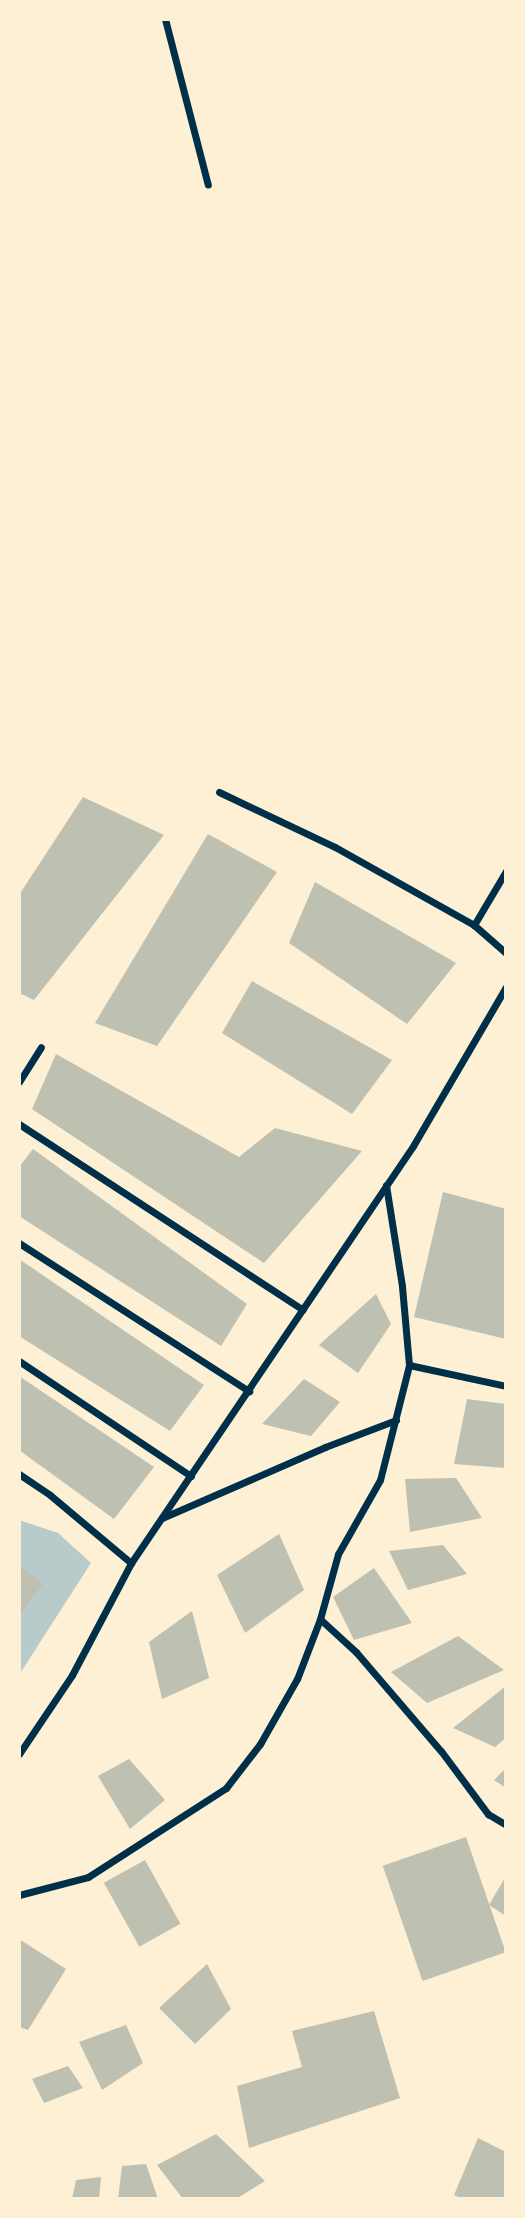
<!DOCTYPE html>
<style>
body{margin:0}
#map{position:relative;width:525px;height:2218px;overflow:hidden;background:#fdf0d5;font-family:"Fira Sans",sans-serif}
div>[style]{position:absolute}
[style*='--x']{left:calc(var(--x)*1px);top:calc(var(--y)*1px);width:calc(var(--w)*1px);rotate:calc(var(--a)*1deg)}
.green>*{inset:0;background:#b9caca}
.building>*{inset:0;background:#bec0b2;transform-origin:0 0}
.minor>*{height:7px;margin:-3.5px;padding:0 3.5px;transform-origin:3.5px;border-radius:3.5px;background:#003049}
span{translate:-50% -50%;white-space:nowrap;text-align:center;line-height:1.15;-webkit-text-stroke:7px #fdf0d5;paint-order:stroke}
.frame{position:absolute;inset:0;border:21px solid #fdf0d5;pointer-events:none}
</style>
<div id="map">
<div class="green">
<div style="clip-path:polygon(19px 1520px,58px 1533px,91px 1563px,19px 1675px)"></div>
</div>
<div class="building">
<div style="clip-path:polygon(83px 797px,164px 835px,34px 1000px,19px 993px,19px 895px)"></div>
<div style="clip-path:polygon(208px 834px,277px 872px,157px 1046px,95px 1023px)"></div>
<div style="clip-path:polygon(315px 882px,456px 963px,407px 1024px,289px 943px)"></div>
<div style="clip-path:polygon(252px 981px,392px 1060px,352px 1114px,222px 1033px)"></div>
<div style="clip-path:polygon(56px 1054px,239px 1157px,275px 1128px,362px 1151px,264px 1263px,32px 1109px)"></div>
<div style="clip-path:polygon(33px 1149px,247px 1304px,221px 1346px,19px 1216px,19px 1167px)"></div>
<div style="clip-path:polygon(443px 1192px,506px 1209px,506px 1339px,414px 1317px)"></div>
<div style="clip-path:polygon(19px 1259px,204px 1385px,170px 1431px,19px 1336px)"></div>
<div style="clip-path:polygon(376px 1294px,391px 1324px,358px 1373px,319px 1345px)"></div>
<div style="clip-path:polygon(19px 1376px,154px 1467px,114px 1519px,19px 1450px)"></div>
<div style="clip-path:polygon(304px 1379px,340px 1402px,311px 1436px,262px 1424px)"></div>
<div style="clip-path:polygon(467px 1399px,506px 1404px,506px 1468px,454px 1464px)"></div>
<div style="clip-path:polygon(456px 1478px,482px 1518px,410px 1532px,405px 1479px)"></div>
<div style="clip-path:polygon(279px 1534px,304px 1590px,245px 1633px,217px 1575px)"></div>
<div style="clip-path:polygon(443px 1545px,467px 1574px,408px 1590px,389px 1551px)"></div>
<div style="clip-path:polygon(19px 1566px,43px 1584px,19px 1616px)"></div>
<div style="clip-path:polygon(374px 1568px,412px 1623px,354px 1640px,333px 1597px)"></div>
<div style="clip-path:polygon(192px 1611px,209px 1678px,162px 1699px,149px 1642px)"></div>
<div style="clip-path:polygon(458px 1636px,504px 1670px,427px 1703px,391px 1672px)"></div>
<div style="clip-path:polygon(506px 1686px,506px 1738px,495px 1747px,453px 1728px)"></div>
<div style="clip-path:polygon(129px 1759px,165px 1800px,130px 1829px,98px 1776px)"></div>
<div style="clip-path:polygon(506px 1768px,506px 1788px,494px 1780px)"></div>
<div style="left:466px;top:1837px;width:122px;height:88px;rotate:71deg"></div>
<div style="left:145px;top:1860px;width:73px;height:47px;rotate:61deg"></div>
<div style="clip-path:polygon(506px 1876px,506px 1916px,489px 1905px)"></div>
<div style="clip-path:polygon(19px 1939px,66px 1969px,28px 2030px,19px 2027px)"></div>
<div style="clip-path:polygon(207px 1964px,231px 2009px,195px 2044px,159px 2008px)"></div>
<div style="clip-path:polygon(374px 2011px,400px 2098px,249px 2148px,237px 2086px,302px 2067px,292px 2031px)"></div>
<div style="clip-path:polygon(126px 2025px,143px 2063px,102px 2090px,79px 2042px)"></div>
<div style="clip-path:polygon(68px 2066px,83px 2088px,44px 2103px,32px 2079px)"></div>
<div style="clip-path:polygon(216px 2134px,265px 2181px,236px 2199px,183px 2199px,157px 2165px)"></div>
<div style="clip-path:polygon(478px 2138px,506px 2152px,504px 2199px,463px 2199px,454px 2195px)"></div>
<div style="clip-path:polygon(146px 2164px,158px 2199px,118px 2199px,122px 2166px)"></div>
<div style="clip-path:polygon(101px 2177px,99px 2199px,72px 2199px,76px 2180px)"></div>
</div>
<div class="minor">
<div style="--x:165;--y:19;--w:171;--a:75.5"></div>
<div style="--x:219;--y:792;--w:128;--a:25.4"></div>
<div style="--x:335;--y:847;--w:159;--a:29.3"></div>
<div style="--x:506;--y:871;--w:63;--a:120.7"></div>
<div style="--x:474;--y:925;--w:43;--a:41.2"></div>
<div style="--x:19;--y:1082;--w:41;--a:-57.8"></div>
<div style="--x:19;--y:1124;--w:339;--a:33.2"></div>
<div style="--x:19;--y:1243;--w:274;--a:32.8"></div>
<div style="--x:19;--y:1361;--w:207;--a:33.8"></div>
<div style="--x:409;--y:1365;--w:99;--a:12.2"></div>
<div style="--x:19;--y:1474;--w:37;--a:34"></div>
<div style="--x:50;--y:1495;--w:106;--a:40"></div>
<div style="--x:162;--y:1518;--w:178;--a:-23.5"></div>
<div style="--x:325;--y:1447;--w:76;--a:-20.8"></div>
<div style="--x:320;--y:1619;--w:49;--a:42.5"></div>
<div style="--x:356;--y:1652;--w:130;--a:49.4"></div>
<div style="--x:441;--y:1751;--w:79;--a:53.3"></div>
<div style="--x:488;--y:1814;--w:21;--a:31"></div>
<div style="--x:19;--y:1754;--w:95;--a:-56.1"></div>
<div style="--x:72;--y:1675;--w:127;--a:-62.2"></div>
<div style="--x:131;--y:1563;--w:503;--a:-55.93"></div>
<div style="--x:413;--y:1146;--w:184;--a:-59.7"></div>
<div style="--x:19;--y:1895;--w:71;--a:-14.6"></div>
<div style="--x:88;--y:1877;--w:164;--a:-32.8"></div>
<div style="--x:226;--y:1788;--w:56;--a:-52.3"></div>
<div style="--x:260;--y:1744;--w:75;--a:-60.4"></div>
<div style="--x:297;--y:1679;--w:64;--a:-69"></div>
<div style="--x:320;--y:1619;--w:67;--a:-74.5"></div>
<div style="--x:338;--y:1554;--w:85;--a:-60.4"></div>
<div style="--x:380;--y:1480;--w:119;--a:-75.8"></div>
<div style="--x:409;--y:1365;--w:79;--a:-95.1"></div>
<div style="--x:402;--y:1286;--w:102;--a:-99"></div>
</div>
<div class="frame"></div>
</div>
